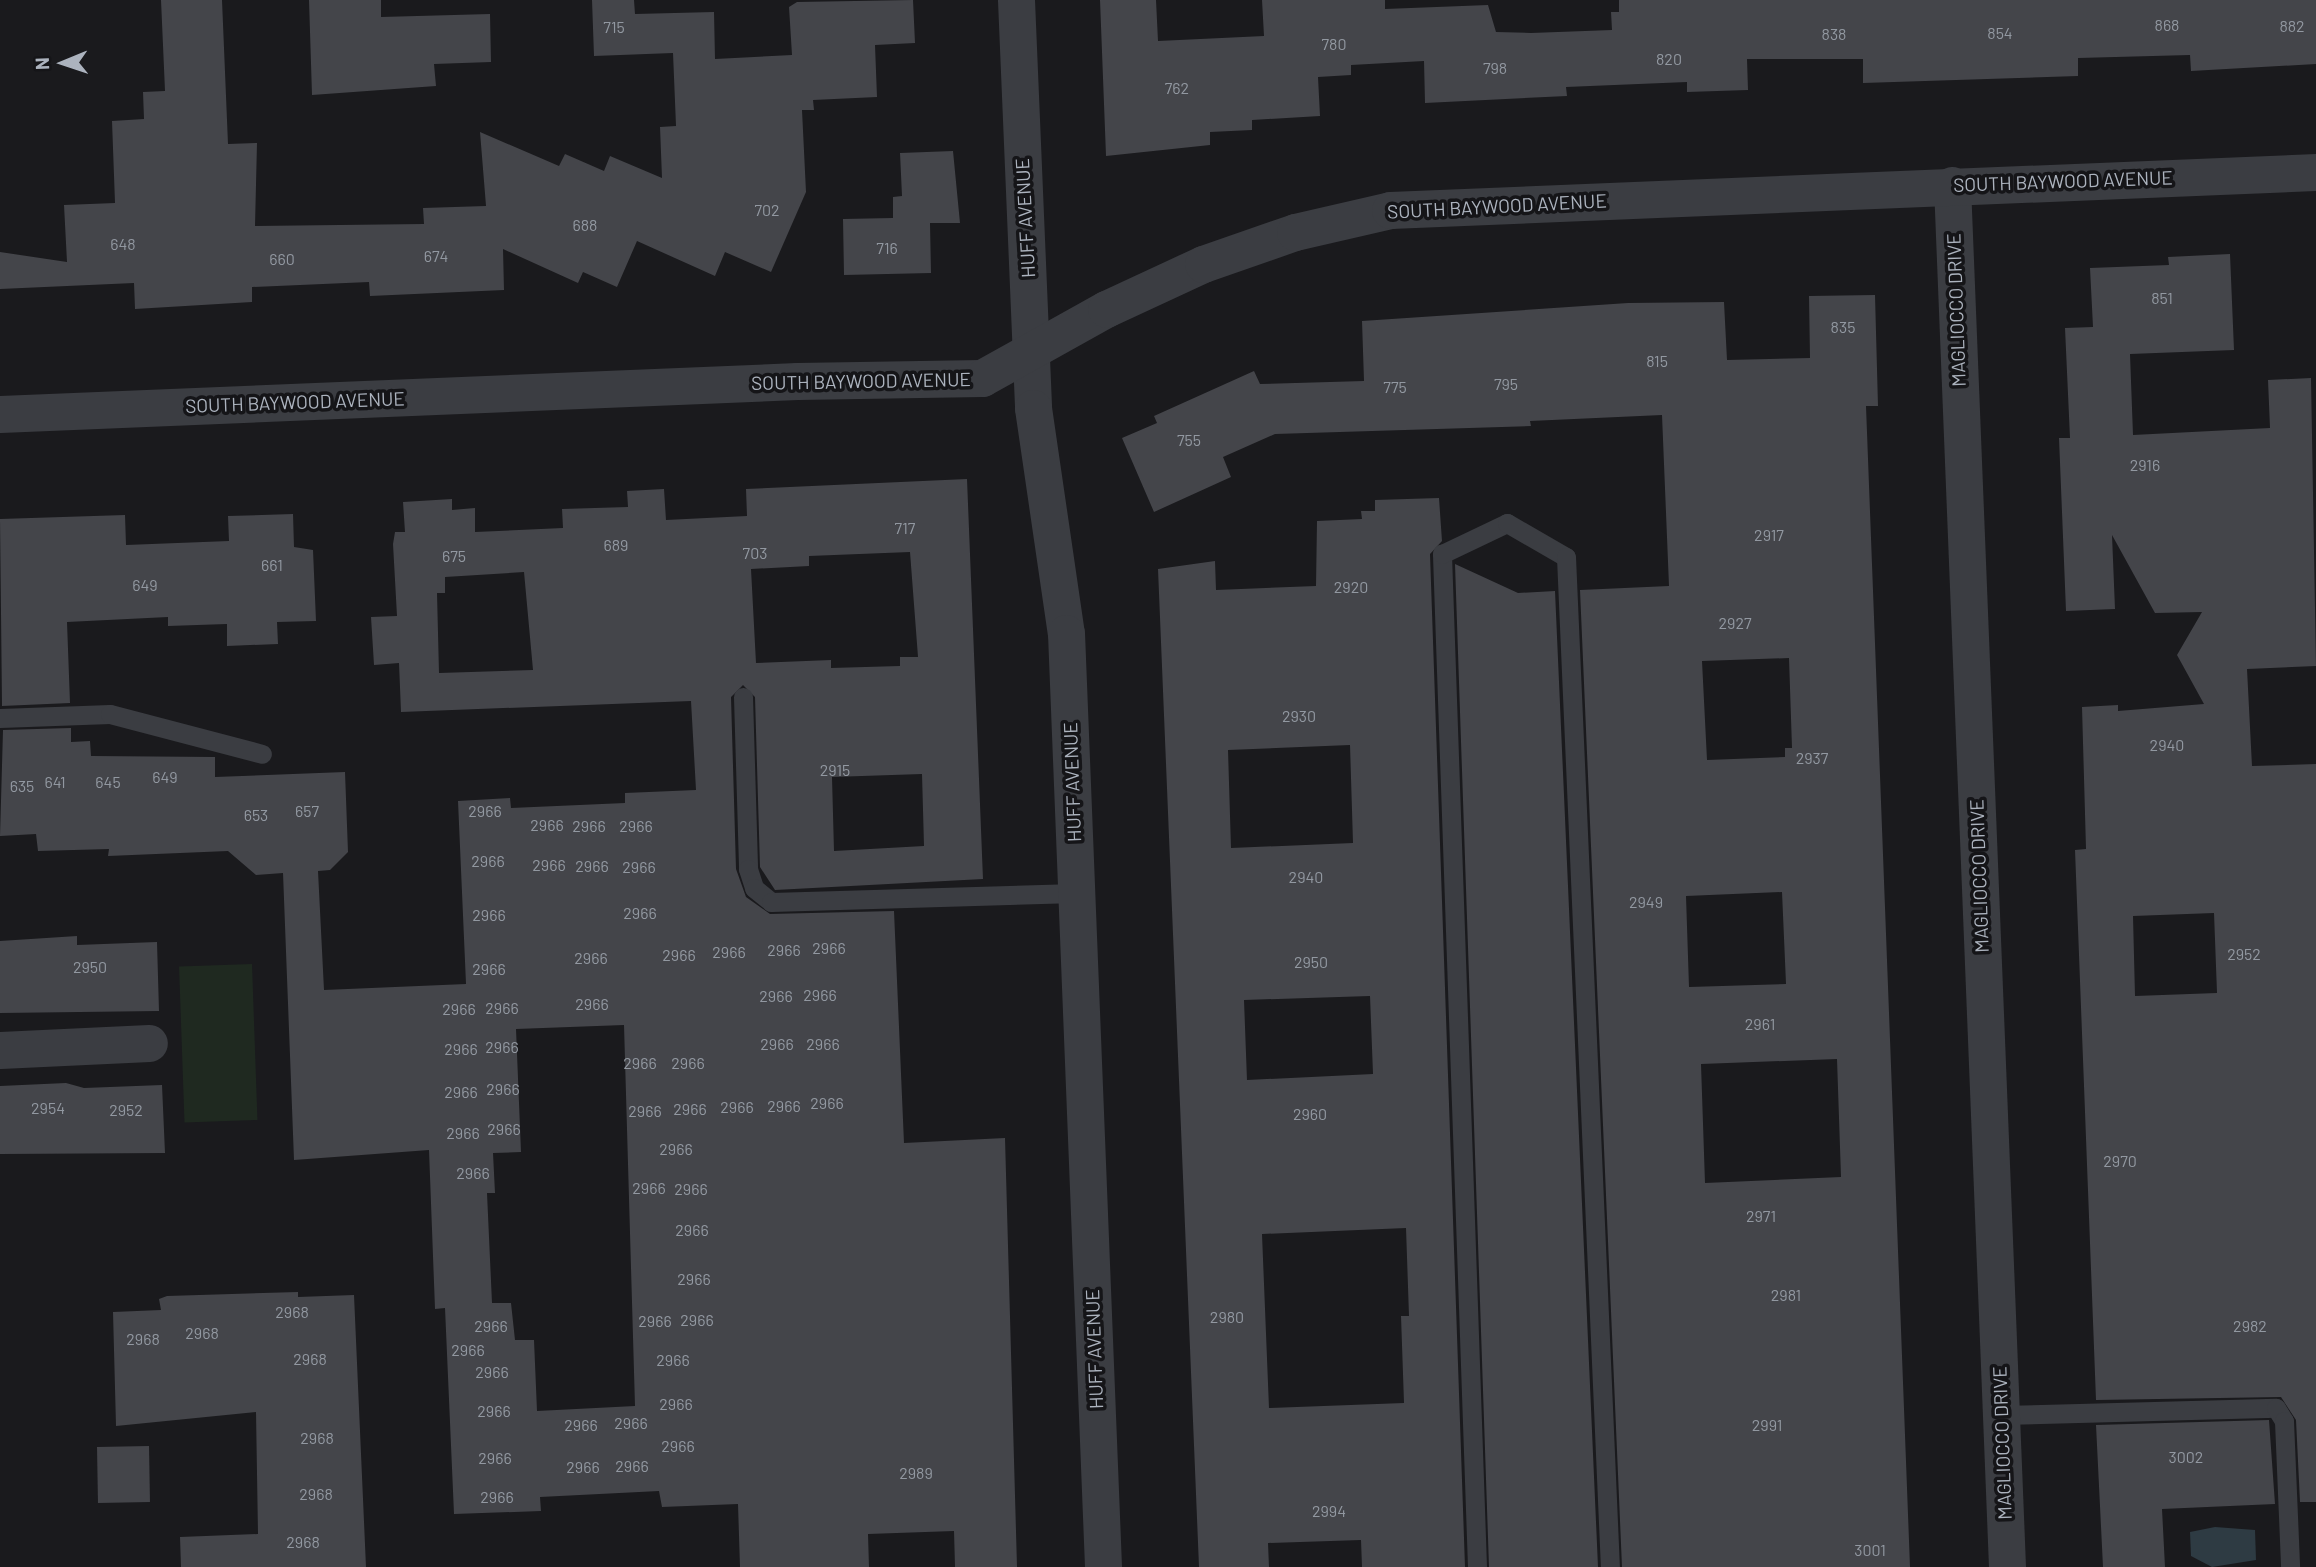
<!DOCTYPE html>
<style>
body{margin:0}
#map{position:relative;width:2316px;height:1567px;overflow:hidden;background:#1a1a1d;font-family:Barlow,sans-serif}
div>[style]{position:absolute}
[style*='--x']{left:calc(var(--x)*1px);top:calc(var(--y)*1px);width:calc(var(--w)*1px);rotate:calc(var(--a)*1deg)}
.green>*{inset:0;background:#1f2920;transform-origin:0 0}
.water>*{inset:0;background:#2e3b43}
.building>*{inset:0;background:#44454a;transform-origin:0 0}
.lane>*{height:19px;margin:-9.5px;padding:0 9.5px;transform-origin:9.5px;border-radius:9.5px;background:#3b3d42}
.street>*{height:37px;margin:-18.5px;padding:0 18.5px;transform-origin:18.5px;border-radius:18.5px;background:#3b3d42}
span{translate:-50% -50%;white-space:nowrap;text-align:center;line-height:1.15;-webkit-text-stroke:7px #151518;paint-order:stroke}
.number-label{font-size:16px;color:#9298a1}
.number-label span{-webkit-text-stroke-width:0}
.street-label{font-size:19px;color:#acb3be}
.north{position:absolute;left:28px;top:28px;width:70px;height:70px;-webkit-text-stroke:5px #151518;paint-order:stroke;rotate:268deg;font-size:19px;font-weight:700;line-height:28px;text-align:center;color:#acb3be}
.north::after{content:'';display:block;margin:auto;width:24px;height:32px;background:#acb3be;clip-path:polygon(50% 0,100% 100%,50% 72%,0 100%)}
</style>
<div id="map">
<div class="green">
<div style="left:252px;top:964px;width:156px;height:73px;rotate:88deg"></div>
</div>
<div class="water">
<div style="clip-path:polygon(2215px 1527px,2255px 1530px,2256px 1560px,2212px 1567px,2191px 1556px,2190px 1532px)"></div>
</div>
<div class="building">
<div style="clip-path:polygon(161px 0,222px 0,228px 144px,257px 143px,255px 226px,424px 224px,423px 208px,486px 206px,480px 132px,559px 166px,565px 154px,604px 171px,610px 156px,662px 178px,660px 127px,676px 126px,673px 53px,594px 56px,592px 0,634px 0,635px 14px,714px 12px,715px 59px,792px 55px,789px 7px,797px 2px,913px 0,915px 43px,875px 45px,877px 97px,813px 100px,814px 110px,802px 110px,806px 192px,771px 272px,725px 252px,715px 276px,637px 241px,617px 287px,583px 272px,578px 283px,503px 249px,504px 290px,370px 296px,369px 282px,252px 287px,252px 302px,135px 309px,134px 283px,0 289px,0 252px,67px 262px,64px 205px,115px 203px,112px 121px,144px 119px,143px 92px,165px 91px)"></div>
<div style="clip-path:polygon(309px 0,381px 0,381px 17px,490px 14px,491px 62px,434px 64px,436px 86px,312px 95px)"></div>
<div style="clip-path:polygon(1100px 0,1156px 0,1158px 41px,1264px 36px,1262px 0,1385px 0,1385px 9px,1488px 5px,1496px 32px,1531px 33px,1612px 30px,1611px 12px,1619px 12px,1619px 0,2316px 0,2316px 64px,2191px 71px,2190px 55px,2078px 58px,2078px 76px,1863px 83px,1863px 59px,1747px 59px,1748px 90px,1687px 92px,1687px 82px,1566px 87px,1567px 96px,1425px 103px,1424px 61px,1351px 65px,1351px 75px,1318px 77px,1320px 116px,1252px 120px,1252px 130px,1210px 132px,1210px 145px,1106px 156px)"></div>
<div style="clip-path:polygon(953px 151px,960px 223px,930px 223px,931px 273px,844px 275px,843px 219px,893px 218px,893px 197px,902px 196px,900px 153px)"></div>
<div style="clip-path:polygon(evenodd,2230px 254px,2234px 350px,2130px 354px,2133px 435px,2270px 428px,2268px 380px,2311px 378px,2316px 666px,2247px 669px,2252px 766px,2316px 764px,2316px 1502px,2300px 1502px,2296px 1420px,2281px 1397px,2096px 1400px,2075px 850px,2086px 849px,2082px 707px,2118px 705px,2118px 711px,2204px 704px,2177px 655px,2202px 612px,2155px 613px,2112px 535px,2115px 609px,2066px 611px,2059px 438px,2070px 438px,2065px 328px,2093px 327px,2090px 268px,2169px 265px,2168px 257px,2230px 254px,2214px 913px,2217px 993px,2135px 996px,2133px 916px,2214px 913px)"></div>
<div style="clip-path:polygon(evenodd,1875px 295px,1878px 406px,1866px 406px,1910px 1567px,1622px 1567px,1580px 590px,1669px 586px,1662px 415px,1530px 421px,1531px 426px,1275px 434px,1223px 457px,1231px 477px,1154px 512px,1122px 438px,1157px 423px,1154px 416px,1254px 371px,1260px 384px,1364px 381px,1362px 321px,1628px 303px,1724px 302px,1727px 360px,1810px 358px,1809px 296px,1875px 295px,1789px 658px,1792px 748px,1785px 748px,1785px 757px,1707px 760px,1702px 661px,1789px 658px,1875px 295px,1782px 892px,1786px 984px,1689px 987px,1686px 896px,1782px 892px,1875px 295px,1837px 1059px,1841px 1177px,1705px 1183px,1701px 1064px,1837px 1059px)"></div>
<div style="clip-path:polygon(evenodd,967px 479px,983px 879px,775px 890px,760px 867px,755px 697px,743px 685px,731px 697px,736px 869px,746px 897px,770px 914px,894px 911px,904px 1143px,1005px 1138px,1017px 1567px,955px 1567px,954px 1531px,868px 1534px,869px 1567px,740px 1567px,738px 1504px,662px 1507px,659px 1491px,540px 1497px,541px 1511px,454px 1514px,445px 1308px,435px 1309px,429px 1150px,294px 1160px,283px 873px,256px 875px,228px 851px,108px 856px,109px 849px,38px 851px,36px 834px,0 836px,3px 730px,71px 728px,71px 742px,90px 741px,91px 756px,215px 757px,215px 777px,345px 772px,348px 852px,330px 870px,318px 871px,324px 990px,466px 984px,458px 801px,510px 798px,511px 808px,625px 803px,625px 793px,696px 790px,691px 701px,401px 712px,399px 663px,374px 665px,371px 617px,397px 616px,393px 544px,395px 532px,405px 532px,403px 502px,452px 499px,452px 510px,475px 508px,475px 532px,563px 528px,562px 509px,628px 507px,627px 491px,664px 489px,666px 520px,747px 516px,746px 489px,967px 479px,910px 552px,918px 657px,900px 657px,900px 666px,831px 668px,831px 660px,756px 663px,751px 569px,809px 566px,809px 556px,910px 552px,967px 479px,524px 572px,533px 670px,439px 673px,437px 593px,445px 593px,445px 577px,524px 572px,967px 479px,922px 774px,924px 846px,834px 851px,832px 777px,922px 774px,967px 479px,624px 1025px,635px 1406px,537px 1411px,534px 1340px,515px 1340px,511px 1303px,492px 1303px,487px 1193px,495px 1193px,493px 1153px,521px 1152px,516px 1029px,624px 1025px)"></div>
<div style="clip-path:polygon(evenodd,1439px 498px,1442px 541px,1430px 554px,1465px 1567px,1362px 1567px,1361px 1540px,1268px 1543px,1269px 1567px,1199px 1567px,1158px 569px,1215px 561px,1216px 590px,1316px 586px,1317px 521px,1362px 519px,1361px 511px,1375px 511px,1375px 500px,1439px 498px,1350px 745px,1353px 843px,1231px 848px,1228px 750px,1350px 745px,1439px 498px,1370px 996px,1373px 1074px,1247px 1080px,1244px 1000px,1370px 996px,1439px 498px,1406px 1228px,1409px 1316px,1401px 1316px,1404px 1403px,1269px 1408px,1262px 1234px,1406px 1228px)"></div>
<div style="clip-path:polygon(293px 514px,294px 547px,313px 550px,316px 621px,277px 622px,278px 644px,227px 646px,227px 624px,168px 626px,168px 617px,67px 622px,70px 703px,2px 706px,0 519px,125px 515px,126px 545px,229px 541px,228px 516px)"></div>
<div style="clip-path:polygon(1455px 564px,1518px 593px,1555px 591px,1598px 1567px,1489px 1567px)"></div>
<div style="clip-path:polygon(77px 936px,77px 945px,157px 942px,159px 1011px,0 1013px,0 941px)"></div>
<div style="clip-path:polygon(66px 1083px,84px 1088px,162px 1085px,165px 1153px,0 1154px,0 1086px)"></div>
<div style="clip-path:polygon(298px 1292px,298px 1297px,354px 1295px,366px 1567px,181px 1567px,180px 1537px,258px 1534px,256px 1412px,116px 1426px,113px 1312px,161px 1310px,159px 1299px,167px 1296px)"></div>
<div style="clip-path:polygon(2269px 1420px,2275px 1504px,2162px 1509px,2165px 1567px,2103px 1567px,2096px 1425px)"></div>
<div style="left:149px;top:1446px;width:56px;height:52px;rotate:89deg"></div>
</div>
<div class="lane">
<div style="--x:743;--y:697;--w:172;--a:88.3"></div>
<div style="--x:748;--y:869;--w:20;--a:72"></div>
<div style="--x:754;--y:888;--w:22;--a:39"></div>
<div style="--x:771;--y:902;--w:305;--a:-1.7"></div>
<div style="--x:0;--y:718;--w:110;--a:-2.1"></div>
<div style="--x:110;--y:714;--w:157;--a:14.7"></div>
<div style="--x:2001;--y:1415;--w:275;--a:-1.5"></div>
<div style="--x:2276;--y:1408;--w:15;--a:58"></div>
<div style="--x:2284;--y:1421;--w:146;--a:87.6"></div>
<div style="--x:1477;--y:1567;--w:1014;--a:-91.98"></div>
<div style="--x:1442;--y:554;--w:72;--a:-25.5"></div>
<div style="--x:1507;--y:523;--w:68;--a:30"></div>
<div style="--x:1566;--y:557;--w:1011;--a:87.51"></div>
</div>
<div class="street">
<div style="--x:1016;--y:0;--w:408;--a:87.6"></div>
<div style="--x:1033;--y:408;--w:227;--a:81.7"></div>
<div style="--x:1066;--y:633;--w:935;--a:87.73"></div>
<div style="--x:1952;--y:185;--w:1383;--a:87.72"></div>
<div style="--x:0;--y:414;--w:798;--a:-2.37"></div>
<div style="--x:797;--y:381;--w:185;--a:-0.9"></div>
<div style="--x:982;--y:378;--w:142;--a:-29.1"></div>
<div style="--x:1106;--y:309;--w:107;--a:-24.9"></div>
<div style="--x:1203;--y:264;--w:97;--a:-19.2"></div>
<div style="--x:1295;--y:232;--w:98;--a:-13"></div>
<div style="--x:1390;--y:210;--w:927;--a:-2.35"></div>
<div style="--x:0;--y:1050;--w:149;--a:-2.7"></div>
</div>
<div class="number-label">
<span style="left:2167px;top:25px">868</span>
<span style="left:2292px;top:26px">882</span>
<span style="left:614px;top:27px">715</span>
<span style="left:2000px;top:33px">854</span>
<span style="left:1834px;top:34px">838</span>
<span style="left:1334px;top:44px">780</span>
<span style="left:1669px;top:59px">820</span>
<span style="left:1495px;top:68px">798</span>
<span style="left:1177px;top:88px">762</span>
<span style="left:767px;top:210px">702</span>
<span style="left:585px;top:225px">688</span>
<span style="left:123px;top:244px">648</span>
<span style="left:887px;top:248px">716</span>
<span style="left:436px;top:256px">674</span>
<span style="left:282px;top:259px">660</span>
<span style="left:2162px;top:298px">851</span>
<span style="left:1843px;top:327px">835</span>
<span style="left:1657px;top:361px">815</span>
<span style="left:1506px;top:384px">795</span>
<span style="left:1395px;top:387px">775</span>
<span style="left:1189px;top:440px">755</span>
<span style="left:2145px;top:465px">2916</span>
<span style="left:905px;top:528px">717</span>
<span style="left:1769px;top:535px">2917</span>
<span style="left:616px;top:545px">689</span>
<span style="left:755px;top:553px">703</span>
<span style="left:454px;top:556px">675</span>
<span style="left:272px;top:565px">661</span>
<span style="left:145px;top:585px">649</span>
<span style="left:1351px;top:587px">2920</span>
<span style="left:1735px;top:623px">2927</span>
<span style="left:1299px;top:716px">2930</span>
<span style="left:2167px;top:745px">2940</span>
<span style="left:1812px;top:758px">2937</span>
<span style="left:835px;top:770px">2915</span>
<span style="left:165px;top:777px">649</span>
<span style="left:55px;top:782px">641</span>
<span style="left:108px;top:782px">645</span>
<span style="left:22px;top:786px">635</span>
<span style="left:307px;top:811px">657</span>
<span style="left:485px;top:811px">2966</span>
<span style="left:256px;top:815px">653</span>
<span style="left:547px;top:825px">2966</span>
<span style="left:589px;top:826px">2966</span>
<span style="left:636px;top:826px">2966</span>
<span style="left:488px;top:861px">2966</span>
<span style="left:549px;top:865px">2966</span>
<span style="left:592px;top:866px">2966</span>
<span style="left:639px;top:867px">2966</span>
<span style="left:1306px;top:877px">2940</span>
<span style="left:1646px;top:902px">2949</span>
<span style="left:640px;top:913px">2966</span>
<span style="left:489px;top:915px">2966</span>
<span style="left:829px;top:948px">2966</span>
<span style="left:784px;top:950px">2966</span>
<span style="left:729px;top:952px">2966</span>
<span style="left:2244px;top:954px">2952</span>
<span style="left:679px;top:955px">2966</span>
<span style="left:591px;top:958px">2966</span>
<span style="left:1311px;top:962px">2950</span>
<span style="left:90px;top:967px">2950</span>
<span style="left:489px;top:969px">2966</span>
<span style="left:820px;top:995px">2966</span>
<span style="left:776px;top:996px">2966</span>
<span style="left:592px;top:1004px">2966</span>
<span style="left:502px;top:1008px">2966</span>
<span style="left:459px;top:1009px">2966</span>
<span style="left:1760px;top:1024px">2961</span>
<span style="left:777px;top:1044px">2966</span>
<span style="left:823px;top:1044px">2966</span>
<span style="left:502px;top:1047px">2966</span>
<span style="left:461px;top:1049px">2966</span>
<span style="left:640px;top:1063px">2966</span>
<span style="left:688px;top:1063px">2966</span>
<span style="left:503px;top:1089px">2966</span>
<span style="left:461px;top:1092px">2966</span>
<span style="left:827px;top:1103px">2966</span>
<span style="left:784px;top:1106px">2966</span>
<span style="left:737px;top:1107px">2966</span>
<span style="left:48px;top:1108px">2954</span>
<span style="left:690px;top:1109px">2966</span>
<span style="left:126px;top:1110px">2952</span>
<span style="left:645px;top:1111px">2966</span>
<span style="left:1310px;top:1114px">2960</span>
<span style="left:504px;top:1129px">2966</span>
<span style="left:463px;top:1133px">2966</span>
<span style="left:676px;top:1149px">2966</span>
<span style="left:2120px;top:1161px">2970</span>
<span style="left:473px;top:1173px">2966</span>
<span style="left:649px;top:1188px">2966</span>
<span style="left:691px;top:1189px">2966</span>
<span style="left:1761px;top:1216px">2971</span>
<span style="left:692px;top:1230px">2966</span>
<span style="left:694px;top:1279px">2966</span>
<span style="left:1786px;top:1295px">2981</span>
<span style="left:292px;top:1312px">2968</span>
<span style="left:1227px;top:1317px">2980</span>
<span style="left:697px;top:1320px">2966</span>
<span style="left:655px;top:1321px">2966</span>
<span style="left:491px;top:1326px">2966</span>
<span style="left:2250px;top:1326px">2982</span>
<span style="left:202px;top:1333px">2968</span>
<span style="left:143px;top:1339px">2968</span>
<span style="left:468px;top:1350px">2966</span>
<span style="left:310px;top:1359px">2968</span>
<span style="left:673px;top:1360px">2966</span>
<span style="left:492px;top:1372px">2966</span>
<span style="left:676px;top:1404px">2966</span>
<span style="left:494px;top:1411px">2966</span>
<span style="left:631px;top:1423px">2966</span>
<span style="left:581px;top:1425px">2966</span>
<span style="left:1767px;top:1425px">2991</span>
<span style="left:317px;top:1438px">2968</span>
<span style="left:678px;top:1446px">2966</span>
<span style="left:2186px;top:1457px">3002</span>
<span style="left:495px;top:1458px">2966</span>
<span style="left:632px;top:1466px">2966</span>
<span style="left:583px;top:1467px">2966</span>
<span style="left:916px;top:1473px">2989</span>
<span style="left:316px;top:1494px">2968</span>
<span style="left:497px;top:1497px">2966</span>
<span style="left:1329px;top:1511px">2994</span>
<span style="left:303px;top:1542px">2968</span>
<span style="left:1870px;top:1550px">3001</span>
</div>
<div class="street-label">
<span style="left:2063px;top:181px;rotate:-2deg">SOUTH BAYWOOD AVENUE</span>
<span style="left:1497px;top:206px;rotate:-3deg">SOUTH BAYWOOD AVENUE</span>
<span style="left:1025px;top:218px;rotate:-93deg">HUFF AVENUE</span>
<span style="left:1956px;top:310px;rotate:-92deg">MAGLIOCCO DRIVE</span>
<span style="left:861px;top:381px;rotate:-1deg">SOUTH BAYWOOD AVENUE</span>
<span style="left:295px;top:402px;rotate:-2deg">SOUTH BAYWOOD AVENUE</span>
<span style="left:1072px;top:782px;rotate:-92deg">HUFF AVENUE</span>
<span style="left:1979px;top:876px;rotate:-92deg">MAGLIOCCO DRIVE</span>
<span style="left:1094px;top:1349px;rotate:-92deg">HUFF AVENUE</span>
<span style="left:2002px;top:1443px;rotate:-92deg">MAGLIOCCO DRIVE</span>
</div>
<div class="north">N</div>
</div>
